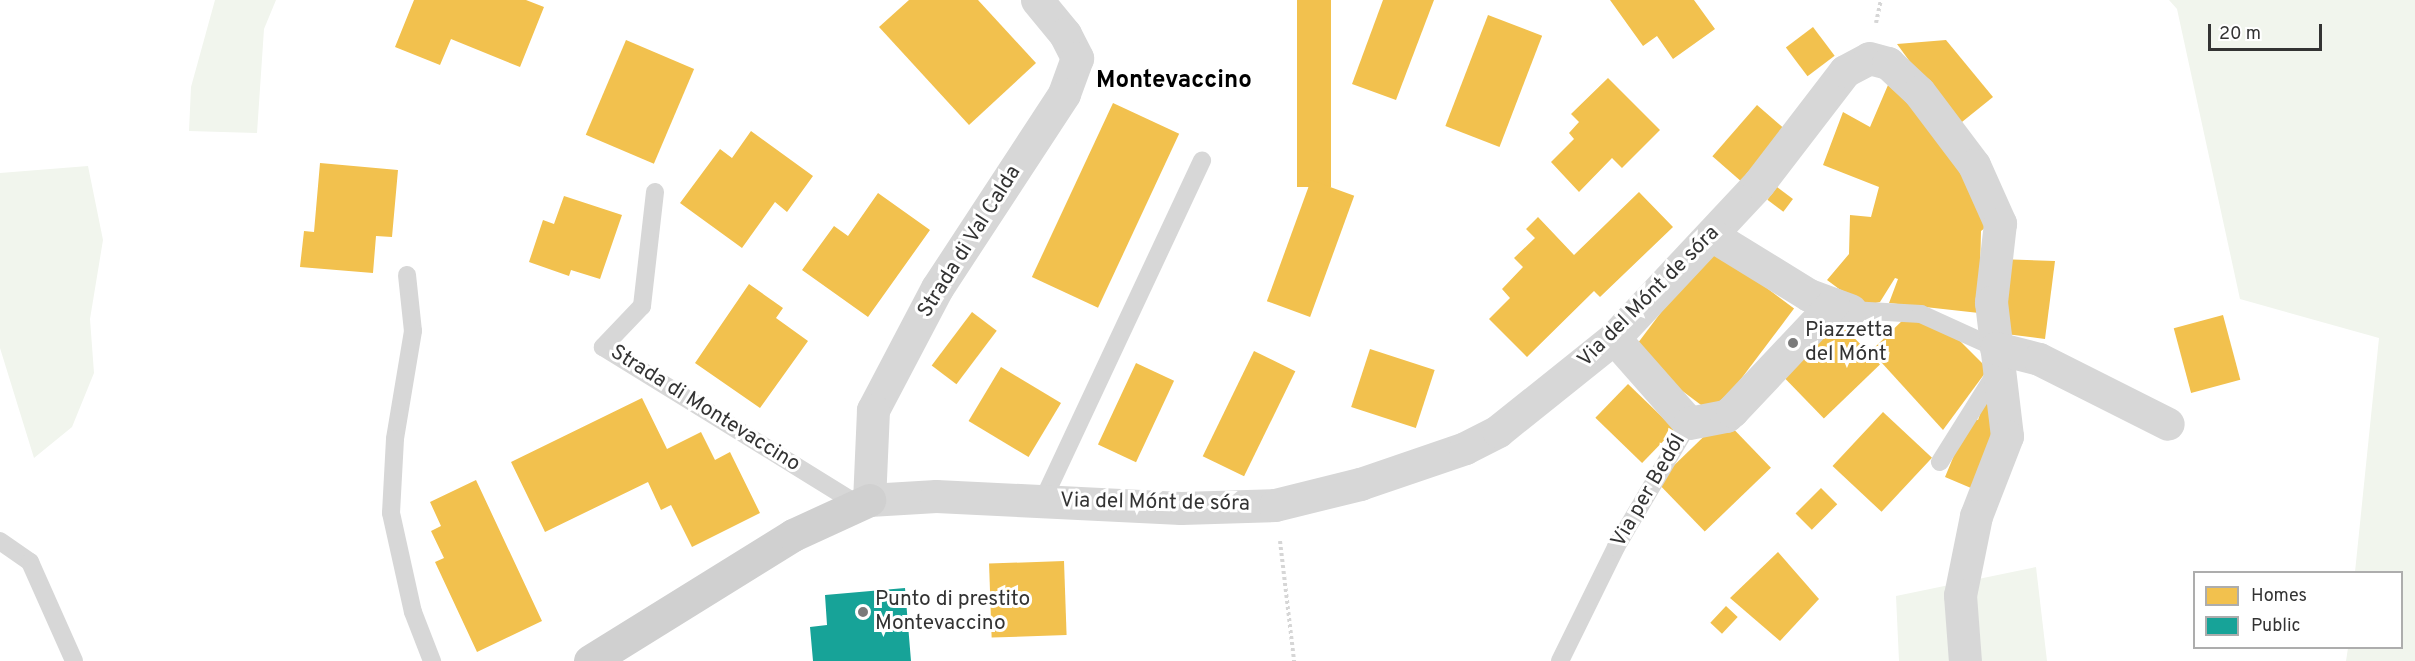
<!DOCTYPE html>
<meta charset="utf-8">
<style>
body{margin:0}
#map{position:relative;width:2415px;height:661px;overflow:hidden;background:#fff;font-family:Overpass,sans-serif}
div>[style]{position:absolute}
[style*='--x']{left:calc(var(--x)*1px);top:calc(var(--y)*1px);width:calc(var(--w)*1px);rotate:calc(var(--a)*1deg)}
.green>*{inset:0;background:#f1f5ed}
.homes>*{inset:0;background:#f2c14e;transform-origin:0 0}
.public>*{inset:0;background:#17a398}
.path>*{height:4px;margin-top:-2px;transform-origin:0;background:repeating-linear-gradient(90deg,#d6d6d6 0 3px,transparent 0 6px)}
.lane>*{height:18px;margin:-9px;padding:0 9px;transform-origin:9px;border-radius:9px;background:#d7d7d7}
.street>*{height:33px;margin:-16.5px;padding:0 16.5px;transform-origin:16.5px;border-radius:16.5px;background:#d7d7d7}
.secondary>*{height:33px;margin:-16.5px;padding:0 16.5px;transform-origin:16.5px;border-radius:16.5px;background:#d0d0d0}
.dots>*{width:16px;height:16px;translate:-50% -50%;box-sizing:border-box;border:3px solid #fff;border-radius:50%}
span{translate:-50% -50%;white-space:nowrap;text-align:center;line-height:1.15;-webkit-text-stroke:6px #fff;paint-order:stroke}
.street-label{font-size:21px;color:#333}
.poi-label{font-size:21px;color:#333}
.left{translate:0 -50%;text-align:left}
.quarter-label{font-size:24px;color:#000;font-weight:700}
.legend{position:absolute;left:2193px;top:571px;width:210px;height:78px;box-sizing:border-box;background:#fff;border:2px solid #adadad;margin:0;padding:8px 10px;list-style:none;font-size:18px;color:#333}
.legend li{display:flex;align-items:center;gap:12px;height:30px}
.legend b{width:30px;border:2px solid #adadad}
.scale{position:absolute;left:2208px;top:24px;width:114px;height:27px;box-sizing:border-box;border:3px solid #333;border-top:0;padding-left:8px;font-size:18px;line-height:21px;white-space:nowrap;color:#333;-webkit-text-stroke:4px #fff;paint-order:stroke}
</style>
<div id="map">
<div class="green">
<div style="clip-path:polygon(215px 0,276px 0,264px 29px,257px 133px,189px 131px,191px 87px)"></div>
<div style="clip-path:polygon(2169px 0,2415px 0,2415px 661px,2346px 661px,2348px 648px,2402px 648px,2402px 572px,2355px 572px,2379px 338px,2240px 299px,2177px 9px)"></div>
<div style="clip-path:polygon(88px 166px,103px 240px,90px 319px,94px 373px,72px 427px,34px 458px,0 348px,0 173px)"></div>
<div style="clip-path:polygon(2036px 567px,2047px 661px,1899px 661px,1896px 596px)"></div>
</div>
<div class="homes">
<div style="clip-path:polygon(414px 0,526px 0,544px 7px,520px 67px,451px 39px,440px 65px,395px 47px)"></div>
<div style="clip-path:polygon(909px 0,978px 0,1036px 63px,969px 125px,879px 27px)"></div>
<div style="left:1297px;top:0;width:34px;height:187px"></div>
<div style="clip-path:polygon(1383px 0,1434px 0,1396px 100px,1352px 84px)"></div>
<div style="clip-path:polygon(1610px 0,1694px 0,1715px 29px,1673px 59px,1657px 36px,1643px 46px)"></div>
<div style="left:1488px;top:15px;width:58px;height:119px;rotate:21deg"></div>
<div style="left:1813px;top:27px;width:36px;height:34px;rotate:53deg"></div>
<div style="left:626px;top:40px;width:74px;height:103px;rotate:23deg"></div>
<div style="clip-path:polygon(1946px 40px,1993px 97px,1957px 126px,1897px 44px)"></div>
<div style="clip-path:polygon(1608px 78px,1660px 130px,1622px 168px,1612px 158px,1579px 192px,1551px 162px,1574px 139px,1569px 133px,1579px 122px,1571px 114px)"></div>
<div style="clip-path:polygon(1888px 85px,1965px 156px,1994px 221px,1981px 231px,1979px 313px,1889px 303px,1898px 279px,1895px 278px,1880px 302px,1862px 306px,1827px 280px,1849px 254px,1850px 215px,1871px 217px,1879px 187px,1823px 165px,1843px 112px,1870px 127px)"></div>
<div style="left:1113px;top:103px;width:73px;height:192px;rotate:25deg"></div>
<div style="left:1757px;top:105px;width:44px;height:68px;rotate:41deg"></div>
<div style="clip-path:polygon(751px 131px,813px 176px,787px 212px,775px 202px,742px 248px,680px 203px,720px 149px,732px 158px)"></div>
<div style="clip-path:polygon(320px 163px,398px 170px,392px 237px,376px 236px,373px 273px,300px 267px,304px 231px,314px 232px)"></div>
<div style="left:1311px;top:180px;width:46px;height:129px;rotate:20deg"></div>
<div style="left:1777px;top:187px;width:20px;height:16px;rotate:37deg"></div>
<div style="clip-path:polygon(1639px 192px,1673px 227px,1600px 297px,1594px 291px,1527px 357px,1489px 319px,1510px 298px,1502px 289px,1523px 267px,1514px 258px,1535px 238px,1526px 229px,1538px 217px,1574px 255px)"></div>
<div style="clip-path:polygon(878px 193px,930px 230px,868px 317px,802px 270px,834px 226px,848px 236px)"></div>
<div style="clip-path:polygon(564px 196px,622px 215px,600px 279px,571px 270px,569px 276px,529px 262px,543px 220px,554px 224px)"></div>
<div style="left:1711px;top:246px;width:104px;height:133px;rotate:37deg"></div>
<div style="clip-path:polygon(1998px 259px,2055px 261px,2045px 339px,1998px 333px)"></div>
<div style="clip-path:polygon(749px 284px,783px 308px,776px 318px,808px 341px,760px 408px,695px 363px)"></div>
<div style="left:972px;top:312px;width:31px;height:67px;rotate:37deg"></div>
<div style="left:2223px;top:315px;width:67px;height:51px;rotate:75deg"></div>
<div style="clip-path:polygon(1907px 316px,1949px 330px,1988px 369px,1943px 430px,1871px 351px)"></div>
<div style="left:1839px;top:322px;width:59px;height:78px;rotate:46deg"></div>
<div style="left:1370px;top:349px;width:68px;height:61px;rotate:18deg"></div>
<div style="left:1254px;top:351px;width:46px;height:117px;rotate:26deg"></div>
<div style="left:1136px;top:363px;width:42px;height:90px;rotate:25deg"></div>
<div style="left:1001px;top:367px;width:70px;height:63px;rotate:31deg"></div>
<div style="left:1628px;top:384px;width:65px;height:47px;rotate:44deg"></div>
<div style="clip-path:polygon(642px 398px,667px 449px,701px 432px,715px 460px,730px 452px,760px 513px,692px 547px,671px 505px,661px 510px,648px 482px,545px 532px,511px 462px)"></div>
<div style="clip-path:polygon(1984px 403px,1999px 408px,2003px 429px,1978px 491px,1945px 477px,1970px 417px,1978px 420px)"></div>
<div style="left:1883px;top:412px;width:67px;height:74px;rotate:43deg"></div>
<div style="left:1723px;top:418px;width:69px;height:92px;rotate:46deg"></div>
<div style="clip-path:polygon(476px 480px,542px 621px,477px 652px,435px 562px,444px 558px,431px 531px,441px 526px,430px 502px)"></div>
<div style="left:1821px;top:488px;width:23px;height:36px;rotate:45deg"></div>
<div style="clip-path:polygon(1778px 552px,1819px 599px,1780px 641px,1730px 598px)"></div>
<div style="left:1064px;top:561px;width:74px;height:75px;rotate:88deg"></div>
<div style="left:1726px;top:606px;width:16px;height:23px;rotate:43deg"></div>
</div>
<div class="public">
<div style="clip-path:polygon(905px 588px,911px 661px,813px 661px,810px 627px,827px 625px,825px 595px)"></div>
</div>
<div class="path">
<div style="--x:1876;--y:23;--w:24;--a:-78"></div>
<div style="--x:1280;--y:541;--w:121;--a:83.3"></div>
</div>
<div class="lane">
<div style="--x:655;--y:192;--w:115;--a:96.5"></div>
<div style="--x:642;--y:306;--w:57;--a:133.6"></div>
<div style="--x:603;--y:347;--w:299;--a:31.7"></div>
<div style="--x:407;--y:275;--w:56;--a:83.9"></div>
<div style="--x:413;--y:331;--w:109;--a:99.5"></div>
<div style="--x:395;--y:439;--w:74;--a:93.1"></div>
<div style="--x:391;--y:513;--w:101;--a:77.5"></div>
<div style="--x:413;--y:612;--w:53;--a:68.8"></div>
<div style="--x:1851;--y:310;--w:70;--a:3.3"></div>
<div style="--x:1921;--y:314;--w:82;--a:24.4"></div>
<div style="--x:1996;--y:348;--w:31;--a:97"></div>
<div style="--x:1992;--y:379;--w:98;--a:122.1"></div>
<div style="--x:1043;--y:500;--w:375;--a:-64.9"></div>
<div style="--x:0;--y:541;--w:37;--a:35"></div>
<div style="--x:30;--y:562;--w:108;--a:66"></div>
<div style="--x:1560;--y:661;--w:127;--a:-63.8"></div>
<div style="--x:1616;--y:547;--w:144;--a:-59.5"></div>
</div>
<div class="street">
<div style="--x:1037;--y:0;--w:44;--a:50.5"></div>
<div style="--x:1065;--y:34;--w:27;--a:63"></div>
<div style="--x:1077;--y:58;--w:38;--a:110"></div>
<div style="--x:1064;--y:94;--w:232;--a:123.2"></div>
<div style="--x:937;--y:288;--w:138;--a:117.7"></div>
<div style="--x:873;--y:410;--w:90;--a:92.5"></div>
<div style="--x:869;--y:500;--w:67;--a:-3.4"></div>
<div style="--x:936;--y:496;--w:245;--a:2.8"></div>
<div style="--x:1181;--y:508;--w:94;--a:-1.8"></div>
<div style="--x:1275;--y:505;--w:88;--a:-13.9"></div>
<div style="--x:1360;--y:484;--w:111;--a:-18.9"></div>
<div style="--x:1465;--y:448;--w:37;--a:-27"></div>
<div style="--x:1498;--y:431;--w:149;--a:-38.7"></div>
<div style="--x:1614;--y:338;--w:212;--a:-46.9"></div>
<div style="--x:1759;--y:183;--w:141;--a:-52.5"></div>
<div style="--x:1845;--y:71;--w:27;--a:-28"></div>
<div style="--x:1869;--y:58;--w:20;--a:15"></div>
<div style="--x:1888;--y:63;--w:42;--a:43.1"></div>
<div style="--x:1919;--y:92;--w:91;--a:53"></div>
<div style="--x:1974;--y:165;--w:64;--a:65.9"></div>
<div style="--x:2000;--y:223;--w:80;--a:96.5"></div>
<div style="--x:1991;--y:302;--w:135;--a:83.2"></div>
<div style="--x:2007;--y:436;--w:86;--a:111.2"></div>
<div style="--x:1976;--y:516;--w:81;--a:101.4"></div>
<div style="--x:1960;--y:595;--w:66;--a:85.7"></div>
<div style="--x:1713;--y:236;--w:113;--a:31.6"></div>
<div style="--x:1809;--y:295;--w:44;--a:20.1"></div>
<div style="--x:1614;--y:338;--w:113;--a:48.6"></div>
<div style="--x:1689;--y:423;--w:38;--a:-11"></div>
<div style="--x:1726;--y:416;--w:8;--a:-40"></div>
<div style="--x:1732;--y:411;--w:147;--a:-46.7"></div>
<div style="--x:1996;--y:348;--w:44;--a:14.3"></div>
<div style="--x:2039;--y:359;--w:144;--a:26.7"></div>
</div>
<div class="secondary">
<div style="--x:590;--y:661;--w:239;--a:-31.8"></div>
<div style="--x:793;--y:535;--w:84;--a:-24.7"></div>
</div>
<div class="dots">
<div style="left:1793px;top:343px;background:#7a7a7a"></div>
<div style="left:863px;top:612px;background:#7a7a7a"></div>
</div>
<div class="street-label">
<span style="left:970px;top:242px;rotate:-58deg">Strada di Val Calda</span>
<span style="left:1649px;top:297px;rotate:-45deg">Via del Mónt de sóra</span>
<span style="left:705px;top:409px;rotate:32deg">Strada di Montevaccino</span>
<span style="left:1649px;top:491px;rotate:-60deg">Via per Bedól</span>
<span style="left:1155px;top:503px;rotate:1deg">Via del Mónt de sóra</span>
</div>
<div class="poi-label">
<span class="left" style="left:1805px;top:343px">Piazzetta<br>del Mónt</span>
<span class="left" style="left:875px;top:612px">Punto di prestito<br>Montevaccino</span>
</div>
<div class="quarter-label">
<span style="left:1174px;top:82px">Montevaccino</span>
</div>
<ul class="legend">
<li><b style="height:16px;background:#f2c14e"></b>Homes</li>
<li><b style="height:16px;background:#17a398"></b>Public</li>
</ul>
<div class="scale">20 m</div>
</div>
